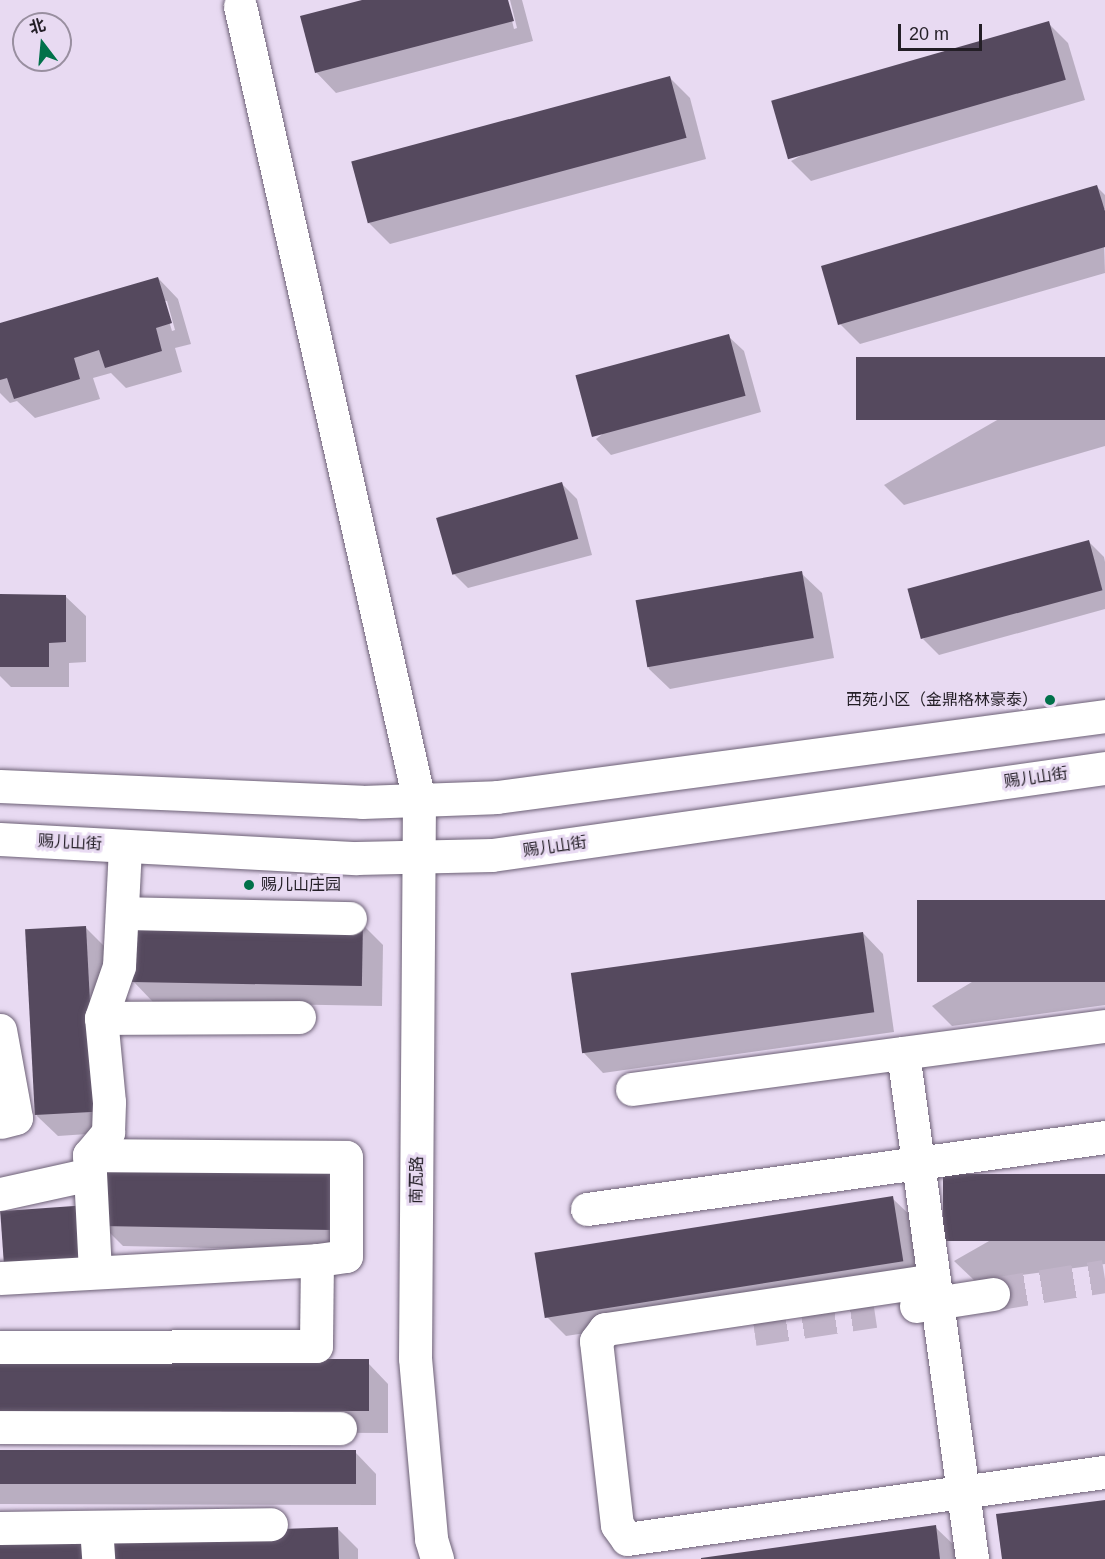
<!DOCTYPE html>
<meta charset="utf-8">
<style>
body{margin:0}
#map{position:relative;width:1105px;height:1559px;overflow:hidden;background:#e8daf2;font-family:Arial,"Noto Sans SC",sans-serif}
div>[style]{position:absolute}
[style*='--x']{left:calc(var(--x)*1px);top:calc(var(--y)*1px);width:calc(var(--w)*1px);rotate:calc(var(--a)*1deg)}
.shadow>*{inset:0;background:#0003}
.building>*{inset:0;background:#55495e;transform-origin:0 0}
.minor-tunnel>*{height:33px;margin-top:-16.5px;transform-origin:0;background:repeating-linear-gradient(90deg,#c1b4c9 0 33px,transparent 0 49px)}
.roads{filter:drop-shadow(0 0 2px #6d6176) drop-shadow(0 0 2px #6d6176)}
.minor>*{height:33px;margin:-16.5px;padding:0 16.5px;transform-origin:16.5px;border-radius:16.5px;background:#fff}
.major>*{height:33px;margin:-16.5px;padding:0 16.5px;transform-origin:16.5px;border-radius:16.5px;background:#fff}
.dots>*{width:16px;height:16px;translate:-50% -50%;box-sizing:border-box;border:3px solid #e8daf2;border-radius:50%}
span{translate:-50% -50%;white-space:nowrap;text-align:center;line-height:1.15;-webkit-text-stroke:6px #e8daf2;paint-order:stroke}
.poi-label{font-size:16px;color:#231e26}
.right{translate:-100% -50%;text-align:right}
.left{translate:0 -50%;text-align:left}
.street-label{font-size:16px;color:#231e26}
.north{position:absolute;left:12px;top:12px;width:60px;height:60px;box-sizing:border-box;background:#e8daf2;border:2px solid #998fa0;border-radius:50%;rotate:344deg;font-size:16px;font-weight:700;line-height:24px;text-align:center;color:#231e26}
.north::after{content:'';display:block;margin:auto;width:21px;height:27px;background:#01714a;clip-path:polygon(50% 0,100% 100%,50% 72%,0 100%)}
.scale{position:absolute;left:898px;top:24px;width:84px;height:27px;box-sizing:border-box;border:3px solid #231e26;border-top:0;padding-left:8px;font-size:18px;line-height:21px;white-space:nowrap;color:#231e26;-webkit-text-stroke:4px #e8daf2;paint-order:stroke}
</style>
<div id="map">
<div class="shadow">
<div style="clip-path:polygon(368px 0,507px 0,514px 29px,517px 28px,510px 0,522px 0,533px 41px,336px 93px,316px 72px)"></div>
<div style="clip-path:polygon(1048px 23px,1068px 43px,1085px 100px,811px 181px,791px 161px)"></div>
<div style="clip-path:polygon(670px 78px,690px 98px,706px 159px,390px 244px,369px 223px)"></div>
<div style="clip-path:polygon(1097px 187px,1105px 195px,1105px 209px,1103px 209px,1105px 273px,860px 344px,840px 324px)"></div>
<div style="clip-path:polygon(evenodd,158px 278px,178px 299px,191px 344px,175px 348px,182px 372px,126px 388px,111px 373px,93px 378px,100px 399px,35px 418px,17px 401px,10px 403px,0 393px,0 324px,158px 278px,163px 301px,167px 301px,175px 330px,172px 331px,163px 301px)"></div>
<div style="clip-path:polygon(728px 336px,744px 351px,761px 412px,611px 455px,596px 439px)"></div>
<div style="clip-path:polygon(1105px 358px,1105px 446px,904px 505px,884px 485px)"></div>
<div style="clip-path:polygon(562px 484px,577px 499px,592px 555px,468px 588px,453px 573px,438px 517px)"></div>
<div style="clip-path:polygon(1088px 541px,1104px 557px,1105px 562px,1105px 609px,939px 655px,923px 639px)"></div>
<div style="clip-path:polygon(801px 573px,822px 593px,834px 658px,670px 689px,649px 669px,637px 604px)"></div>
<div style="clip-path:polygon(0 596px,65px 596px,86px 616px,86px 662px,69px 663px,69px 687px,11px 687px,0 676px)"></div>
<div style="clip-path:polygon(1105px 902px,1105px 1005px,952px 1026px,932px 1006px)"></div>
<div style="clip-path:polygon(363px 925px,383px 945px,382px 1006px,153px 1002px,133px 981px)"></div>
<div style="clip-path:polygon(86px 928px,106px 948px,117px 1132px,58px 1136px,37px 1116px)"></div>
<div style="clip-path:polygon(863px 933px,883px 954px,894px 1032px,603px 1073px,583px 1052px)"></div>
<div style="clip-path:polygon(333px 1170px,352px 1251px,123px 1246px,103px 1226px,0 1213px,87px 1207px)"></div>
<div style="clip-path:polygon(1105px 1175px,1105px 1264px,975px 1281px,954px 1261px)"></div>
<div style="clip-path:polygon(892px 1198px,913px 1218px,922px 1281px,566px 1336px,546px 1316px)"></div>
<div style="clip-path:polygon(368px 1363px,388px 1384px,388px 1433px,159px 1432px)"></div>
<div style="clip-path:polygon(0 1452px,356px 1453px,376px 1474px,376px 1505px,0 1504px)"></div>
<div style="clip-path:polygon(935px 1527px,956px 1547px,957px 1559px,702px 1559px)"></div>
<div style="clip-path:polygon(338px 1529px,358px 1549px,358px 1559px,108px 1559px)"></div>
</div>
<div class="building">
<div style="clip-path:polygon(362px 0,508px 0,514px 21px,315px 73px,300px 16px)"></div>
<div style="left:1049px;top:21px;width:61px;height:289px;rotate:74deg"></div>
<div style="left:670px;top:76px;width:64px;height:330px;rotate:75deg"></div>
<div style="clip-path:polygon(1097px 185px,1105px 211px,1105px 247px,838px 325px,821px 266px)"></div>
<div style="clip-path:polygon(158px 277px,172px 323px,156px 328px,162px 351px,105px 368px,99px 350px,74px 358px,80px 379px,14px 399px,7px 378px,0 380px,0 323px)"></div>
<div style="left:729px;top:334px;width:64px;height:159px;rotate:75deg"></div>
<div style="left:1105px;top:357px;width:63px;height:249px;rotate:90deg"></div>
<div style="left:562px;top:482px;width:59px;height:131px;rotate:74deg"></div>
<div style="left:1089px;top:540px;width:52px;height:188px;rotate:75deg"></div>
<div style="left:802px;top:571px;width:68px;height:169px;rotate:80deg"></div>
<div style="clip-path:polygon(0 594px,66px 595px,66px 642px,49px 643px,49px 667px,0 667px)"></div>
<div style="left:1105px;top:900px;width:82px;height:188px;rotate:90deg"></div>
<div style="left:133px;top:919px;width:230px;height:63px;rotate:1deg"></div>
<div style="left:86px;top:926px;width:186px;height:61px;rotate:87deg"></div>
<div style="left:863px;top:932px;width:81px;height:295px;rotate:82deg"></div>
<div style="left:103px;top:1163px;width:231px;height:63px;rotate:1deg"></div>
<div style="left:1105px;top:1174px;width:67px;height:162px;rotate:90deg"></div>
<div style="left:893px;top:1196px;width:66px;height:363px;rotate:81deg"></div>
<div style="left:88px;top:1205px;width:64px;height:88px;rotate:86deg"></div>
<div style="left:0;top:1359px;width:369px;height:52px"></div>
<div style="left:0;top:1450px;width:356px;height:34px"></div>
<div style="clip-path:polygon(1105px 1500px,1105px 1559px,1002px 1559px,996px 1514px)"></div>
<div style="clip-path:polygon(936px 1525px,940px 1559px,701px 1559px,701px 1558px)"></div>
<div style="clip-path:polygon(338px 1527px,339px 1559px,107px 1559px,106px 1535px)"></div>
<div style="clip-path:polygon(83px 1533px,84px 1559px,0 1559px,0 1537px)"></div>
</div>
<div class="minor-tunnel">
<div style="--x:993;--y:1294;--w:113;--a:-9.1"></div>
<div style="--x:754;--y:1329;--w:122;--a:-8.5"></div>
</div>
<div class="roads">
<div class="minor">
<div style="--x:240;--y:6;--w:814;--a:77.3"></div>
<div style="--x:419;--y:800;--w:558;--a:90.41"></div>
<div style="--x:415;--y:1358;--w:182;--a:84.9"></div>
<div style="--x:431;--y:1539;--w:21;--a:73"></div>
<div style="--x:122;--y:913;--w:228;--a:1.3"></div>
<div style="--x:101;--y:1018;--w:198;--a:-0.3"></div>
<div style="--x:0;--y:1030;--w:89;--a:79.7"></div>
<div style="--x:16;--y:1118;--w:16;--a:166"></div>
<div style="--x:903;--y:1053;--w:511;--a:82.23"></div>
<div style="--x:632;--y:1089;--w:477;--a:-7.6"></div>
<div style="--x:89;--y:1155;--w:257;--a:0.4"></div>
<div style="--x:346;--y:1157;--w:99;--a:90"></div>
<div style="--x:346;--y:1256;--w:29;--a:172"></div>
<div style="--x:0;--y:1194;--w:92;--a:-12.5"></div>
<div style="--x:587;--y:1209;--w:523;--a:-7.91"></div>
<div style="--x:95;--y:1272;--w:117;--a:-92.9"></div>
<div style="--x:89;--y:1155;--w:30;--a:-50"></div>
<div style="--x:108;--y:1132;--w:30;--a:-88"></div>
<div style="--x:109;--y:1102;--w:84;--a:-95.4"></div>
<div style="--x:101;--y:1018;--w:55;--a:-70.9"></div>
<div style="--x:119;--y:966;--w:120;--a:-87.1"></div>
<div style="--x:0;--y:1278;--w:318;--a:-3.2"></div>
<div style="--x:317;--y:1260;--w:86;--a:90.7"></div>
<div style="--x:316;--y:1346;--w:316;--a:179.8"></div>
<div style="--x:934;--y:1280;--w:333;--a:171.5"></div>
<div style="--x:605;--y:1329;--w:15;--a:127"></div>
<div style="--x:596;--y:1341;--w:185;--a:83.5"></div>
<div style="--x:617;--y:1525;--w:17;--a:54"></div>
<div style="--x:627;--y:1539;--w:483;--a:-8"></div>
<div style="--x:916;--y:1306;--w:78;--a:-8.9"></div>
<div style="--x:0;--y:1427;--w:340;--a:0.2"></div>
<div style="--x:96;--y:1527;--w:32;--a:86"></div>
<div style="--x:0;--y:1528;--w:271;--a:-0.8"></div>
</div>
<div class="major">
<div style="--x:0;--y:786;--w:362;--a:2.5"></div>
<div style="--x:362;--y:802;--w:135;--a:-2.1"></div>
<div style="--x:497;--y:797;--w:613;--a:-7.59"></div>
<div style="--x:0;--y:839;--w:357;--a:3.1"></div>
<div style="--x:356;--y:858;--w:136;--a:-1.3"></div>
<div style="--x:492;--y:855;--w:619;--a:-8.08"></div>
</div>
</div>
<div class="dots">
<div style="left:1050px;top:700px;background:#01714a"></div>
<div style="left:249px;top:885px;background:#01714a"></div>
</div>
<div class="poi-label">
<span class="right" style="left:1038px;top:700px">西苑小区（金鼎格林豪泰）</span>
<span class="left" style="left:261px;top:885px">赐儿山庄园</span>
</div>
<div class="street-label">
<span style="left:1036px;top:778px;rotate:-8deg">赐儿山街</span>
<span style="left:70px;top:843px;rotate:3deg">赐儿山街</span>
<span style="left:555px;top:847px;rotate:-8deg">赐儿山街</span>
<span style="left:417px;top:1180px;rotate:-89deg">南瓦路</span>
</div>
<div class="north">北</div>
<div class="scale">20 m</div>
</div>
